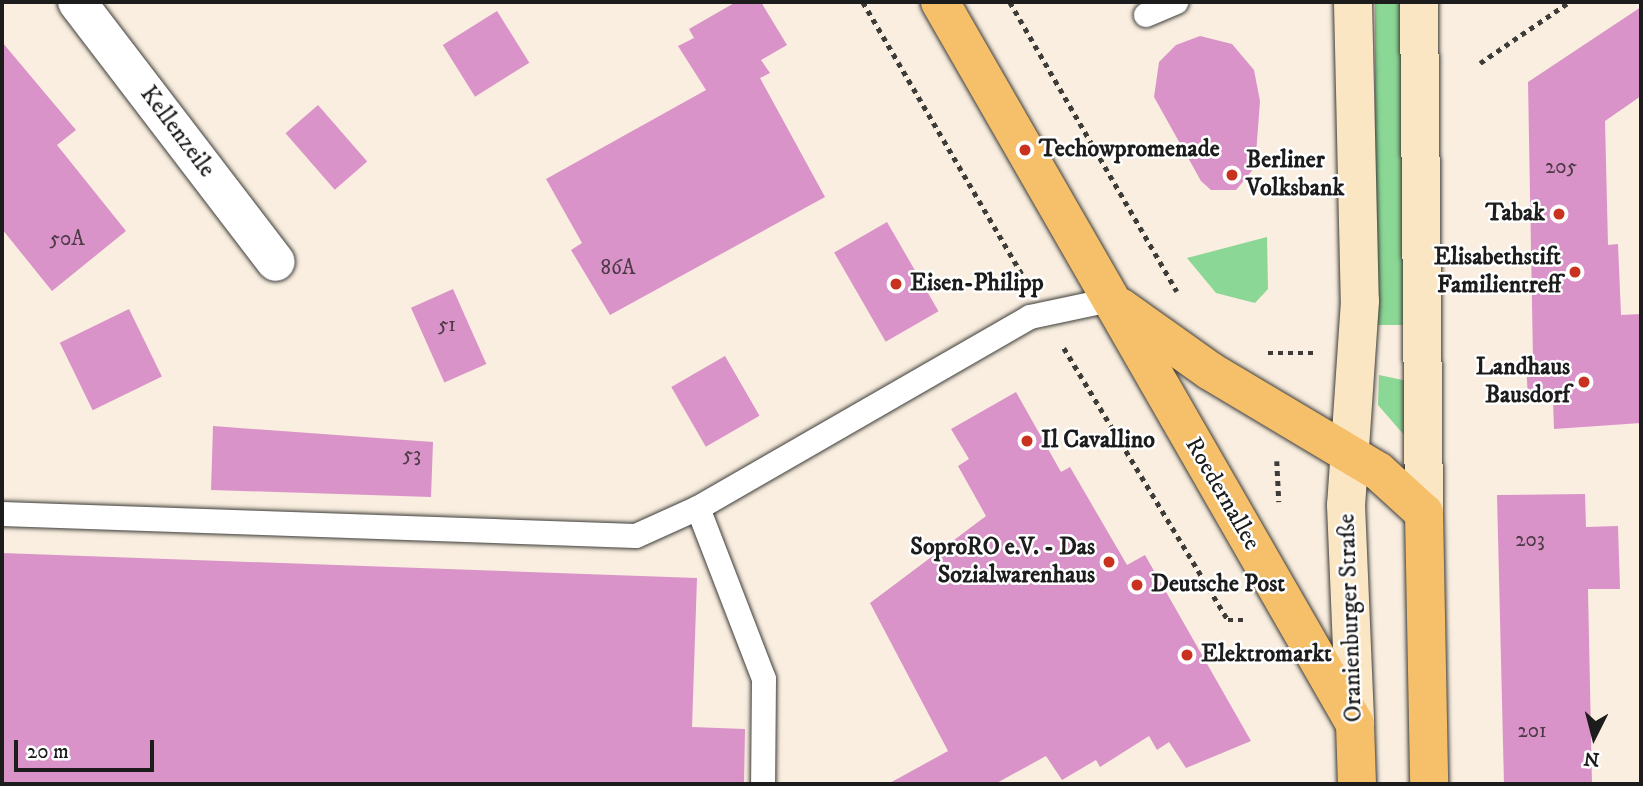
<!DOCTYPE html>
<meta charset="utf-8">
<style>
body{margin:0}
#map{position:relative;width:1643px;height:786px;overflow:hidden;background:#f9eedf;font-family:"IM FELL DW Pica",serif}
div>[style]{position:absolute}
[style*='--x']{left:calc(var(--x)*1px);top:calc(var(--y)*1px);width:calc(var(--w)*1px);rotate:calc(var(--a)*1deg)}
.green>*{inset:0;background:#8bd795;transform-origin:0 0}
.building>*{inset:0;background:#da93c9;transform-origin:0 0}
.path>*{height:4.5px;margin-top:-2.25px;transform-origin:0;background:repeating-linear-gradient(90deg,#3d3c39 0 5px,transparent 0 10px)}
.roads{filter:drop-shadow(0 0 2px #3d3c39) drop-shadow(0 0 2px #3d3c39)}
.service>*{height:24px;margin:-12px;padding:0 12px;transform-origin:12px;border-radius:12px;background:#fff}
.minor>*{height:38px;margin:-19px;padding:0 19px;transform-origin:19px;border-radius:19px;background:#fff}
.secondary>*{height:38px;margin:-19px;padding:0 19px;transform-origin:19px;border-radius:19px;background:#fbe6c4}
.primary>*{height:38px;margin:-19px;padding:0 19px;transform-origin:19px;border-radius:19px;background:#f6c06b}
.dots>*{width:19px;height:19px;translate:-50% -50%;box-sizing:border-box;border:4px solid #fff;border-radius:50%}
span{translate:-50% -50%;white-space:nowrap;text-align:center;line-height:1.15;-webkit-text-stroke:5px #fff;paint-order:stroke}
.number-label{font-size:21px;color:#4c3a47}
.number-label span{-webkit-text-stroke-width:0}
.street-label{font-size:24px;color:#1c1c1c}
.poi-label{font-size:24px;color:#1c1c1c;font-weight:700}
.left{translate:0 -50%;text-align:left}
.right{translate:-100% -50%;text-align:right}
.frame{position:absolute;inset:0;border:4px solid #1c1c1c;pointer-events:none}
.north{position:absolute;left:1559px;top:702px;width:70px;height:70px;-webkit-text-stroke:5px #fff;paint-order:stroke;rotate:186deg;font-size:19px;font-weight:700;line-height:28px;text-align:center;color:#1c1c1c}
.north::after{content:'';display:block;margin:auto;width:24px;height:32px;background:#1c1c1c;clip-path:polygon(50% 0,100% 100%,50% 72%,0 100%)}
.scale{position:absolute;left:14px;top:740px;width:140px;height:32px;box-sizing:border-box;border:4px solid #1c1c1c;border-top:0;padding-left:9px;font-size:21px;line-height:24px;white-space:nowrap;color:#1c1c1c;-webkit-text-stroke:5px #fff;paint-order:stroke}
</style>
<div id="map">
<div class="green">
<div style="left:1375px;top:2px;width:33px;height:323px"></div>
<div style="clip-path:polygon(1267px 237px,1268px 289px,1255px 303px,1216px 293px,1187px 258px)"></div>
<div style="clip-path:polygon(1379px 375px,1417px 383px,1411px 443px,1378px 405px)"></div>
</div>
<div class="building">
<div style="clip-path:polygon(736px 2px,761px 2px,787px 45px,761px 60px,770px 73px,760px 78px,825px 197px,610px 315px,571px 250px,582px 243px,546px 179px,706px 90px,678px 46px,694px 38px,689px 29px)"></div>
<div style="clip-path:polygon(1641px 7px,1641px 96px,1605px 121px,1608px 245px,1618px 244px,1621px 315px,1641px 314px,1641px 423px,1554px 429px,1553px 401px,1528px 401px,1526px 360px,1533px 360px,1528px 82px)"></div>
<div style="left:497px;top:11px;width:61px;height:64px;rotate:58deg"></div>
<div style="clip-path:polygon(1200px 36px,1232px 44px,1254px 70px,1260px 101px,1255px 167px,1236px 190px,1211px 190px,1201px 181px,1154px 97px,1159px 62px,1176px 45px)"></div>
<div style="clip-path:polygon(2px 42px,76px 130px,57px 145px,126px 231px,52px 291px,2px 229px)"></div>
<div style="left:318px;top:105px;width:75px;height:43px;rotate:49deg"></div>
<div style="left:887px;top:222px;width:103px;height:61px;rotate:60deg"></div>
<div style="left:453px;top:289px;width:82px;height:46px;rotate:66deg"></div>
<div style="left:129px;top:309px;width:75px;height:77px;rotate:64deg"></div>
<div style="left:725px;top:356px;width:69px;height:62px;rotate:60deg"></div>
<div style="clip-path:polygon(1016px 392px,1061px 472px,1070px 467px,1127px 565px,1145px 555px,1251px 741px,1186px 768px,1169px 742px,1157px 750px,1149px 736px,1100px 767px,1096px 760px,1062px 780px,1046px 756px,995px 784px,888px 784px,948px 751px,870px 603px,986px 516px,958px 466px,969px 459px,951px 429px)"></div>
<div style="clip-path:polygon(213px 426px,433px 442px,431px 497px,211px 490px)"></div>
<div style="clip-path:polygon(1585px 494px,1586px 527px,1618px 526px,1620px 589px,1588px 589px,1592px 784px,1504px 784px,1497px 495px)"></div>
<div style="clip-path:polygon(2px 553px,697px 578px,692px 727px,745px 729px,744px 784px,2px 784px)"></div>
</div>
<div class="path">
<div style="--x:863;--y:2;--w:325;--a:59.7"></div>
<div style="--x:1010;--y:2;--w:334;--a:60"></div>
<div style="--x:1480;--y:63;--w:108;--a:-34.4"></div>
<div style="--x:1064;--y:348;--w:318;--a:58.9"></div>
<div style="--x:1228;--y:620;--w:17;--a:0"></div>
<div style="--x:1268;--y:353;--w:47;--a:0"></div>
<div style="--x:1277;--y:461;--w:41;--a:87.2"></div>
</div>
<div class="roads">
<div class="service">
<div style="--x:1146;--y:15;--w:33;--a:-23"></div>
<div style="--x:698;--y:508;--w:183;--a:68.9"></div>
<div style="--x:764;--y:679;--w:105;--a:90.5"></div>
<div style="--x:2;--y:514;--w:634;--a:1.99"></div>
<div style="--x:636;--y:536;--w:68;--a:-24.3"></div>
<div style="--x:698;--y:508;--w:383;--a:-29.9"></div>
<div style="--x:1030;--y:317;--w:82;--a:-12"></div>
</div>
<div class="minor">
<div style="--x:77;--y:2;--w:327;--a:52.6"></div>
</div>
<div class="secondary">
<div style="--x:1353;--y:2;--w:299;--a:88.7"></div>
<div style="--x:1360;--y:301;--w:204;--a:93.9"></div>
<div style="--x:1346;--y:505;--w:219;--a:87.6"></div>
<div style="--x:1419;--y:2;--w:511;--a:89.44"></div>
</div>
<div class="primary">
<div style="--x:940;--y:2;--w:833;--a:60.11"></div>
<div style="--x:1355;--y:724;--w:60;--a:88.1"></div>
<div style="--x:1120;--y:307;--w:110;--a:35.4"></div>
<div style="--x:1210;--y:371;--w:196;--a:30.8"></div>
<div style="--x:1378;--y:471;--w:62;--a:42.4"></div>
<div style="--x:1424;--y:513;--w:271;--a:88.9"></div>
</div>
</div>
<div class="dots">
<div style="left:1025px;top:150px;background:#c8321e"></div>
<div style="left:1232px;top:175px;background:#c8321e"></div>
<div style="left:1559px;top:214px;background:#c8321e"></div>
<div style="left:1575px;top:272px;background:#c8321e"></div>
<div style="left:896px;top:284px;background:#c8321e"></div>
<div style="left:1584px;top:382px;background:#c8321e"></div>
<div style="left:1027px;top:441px;background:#c8321e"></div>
<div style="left:1109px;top:562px;background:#c8321e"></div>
<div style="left:1137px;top:585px;background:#c8321e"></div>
<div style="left:1187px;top:655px;background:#c8321e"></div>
</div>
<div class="number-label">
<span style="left:1561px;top:167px">205</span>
<span style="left:67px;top:239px">50A</span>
<span style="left:618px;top:268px">86A</span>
<span style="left:447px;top:325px">51</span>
<span style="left:412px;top:455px">53</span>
<span style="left:1530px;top:540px">203</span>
<span style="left:1532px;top:731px">201</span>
</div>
<div class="street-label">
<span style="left:177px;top:132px;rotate:53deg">Kellenzeile</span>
<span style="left:1222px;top:494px;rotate:60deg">Roedernallee</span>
<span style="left:1351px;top:618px;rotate:-92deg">Oranienburger Straße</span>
</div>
<div class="poi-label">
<span class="left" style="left:1039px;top:150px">Techowpromenade</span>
<span class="left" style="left:1246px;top:175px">Berliner<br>Volksbank</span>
<span class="right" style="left:1545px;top:214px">Tabak</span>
<span class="right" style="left:1561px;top:272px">Elisabethstift<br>Familientreff</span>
<span class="left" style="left:910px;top:284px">Eisen-Philipp</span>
<span class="right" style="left:1570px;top:382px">Landhaus<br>Bausdorf</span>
<span class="left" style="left:1041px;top:441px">Il Cavallino</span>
<span class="right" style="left:1095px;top:562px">SoproRO e.V. - Das<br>Sozialwarenhaus</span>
<span class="left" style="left:1151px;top:585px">Deutsche Post</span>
<span class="left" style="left:1201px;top:655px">Elektromarkt</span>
</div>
<div class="frame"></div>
<div class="north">N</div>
<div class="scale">20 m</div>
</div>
